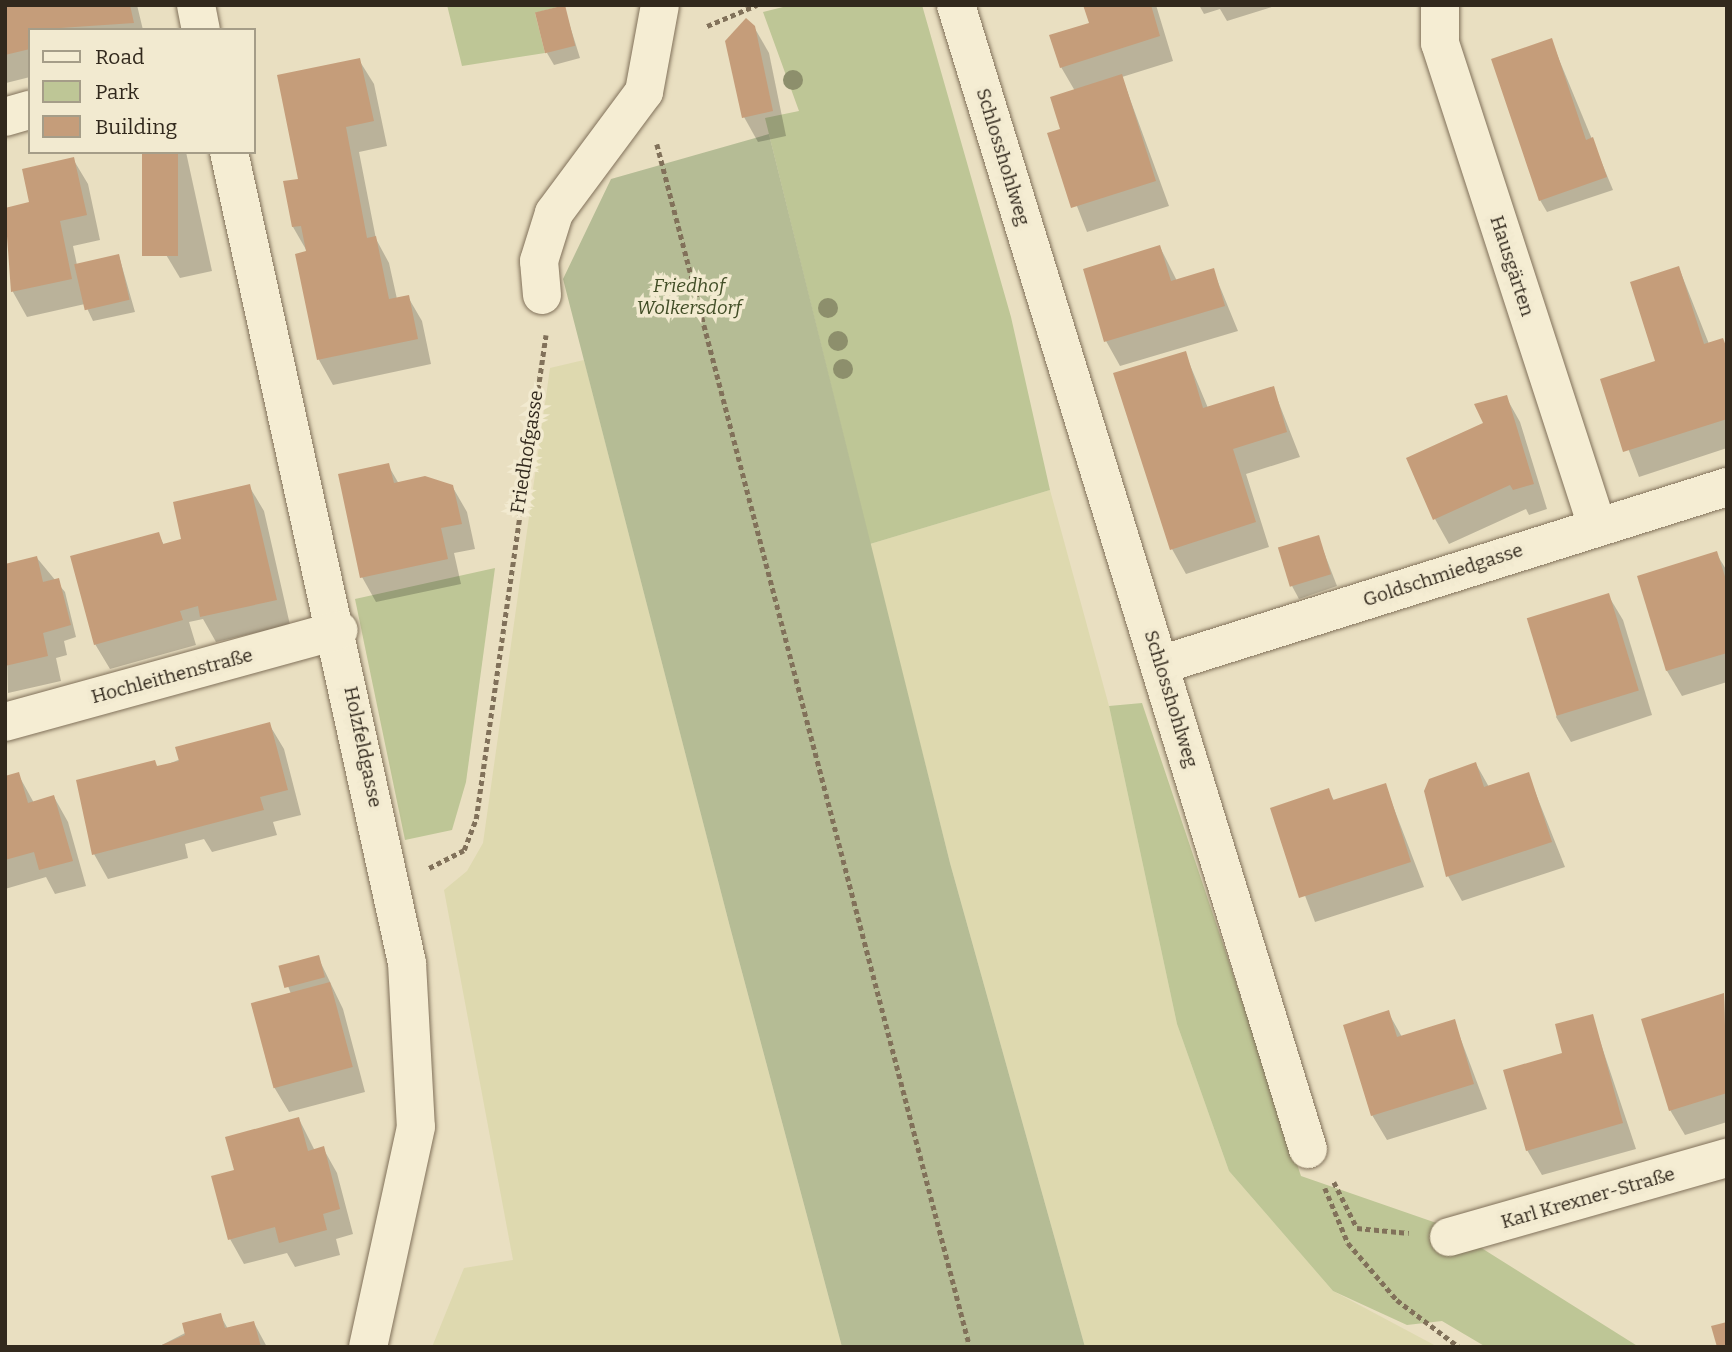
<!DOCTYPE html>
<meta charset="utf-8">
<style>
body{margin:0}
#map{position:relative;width:1732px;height:1352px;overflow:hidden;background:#e9dfc1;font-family:Bitter,serif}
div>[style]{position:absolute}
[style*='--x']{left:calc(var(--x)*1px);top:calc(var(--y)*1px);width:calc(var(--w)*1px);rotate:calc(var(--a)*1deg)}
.farmland>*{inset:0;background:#ded9af}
.green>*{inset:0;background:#bec696}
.cemetery>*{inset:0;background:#b5bc95}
.shadow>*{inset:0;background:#0003}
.building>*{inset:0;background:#c59d7a;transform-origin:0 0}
.path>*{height:4.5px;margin-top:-2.25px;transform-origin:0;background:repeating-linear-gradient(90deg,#81715a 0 5px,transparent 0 8.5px)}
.roads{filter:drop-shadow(0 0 2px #81715a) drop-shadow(0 0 2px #81715a)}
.minor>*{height:38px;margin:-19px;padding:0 19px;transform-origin:19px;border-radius:19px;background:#f5edd3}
.trees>*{width:20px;height:20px;margin:-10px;border-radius:50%;background:#8d8f6c}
span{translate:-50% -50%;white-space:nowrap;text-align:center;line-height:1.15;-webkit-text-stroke:7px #f2ead0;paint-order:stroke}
.street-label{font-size:19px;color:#32291d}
.park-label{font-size:19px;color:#414d26;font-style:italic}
.frame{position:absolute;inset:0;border:7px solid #32291d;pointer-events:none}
.legend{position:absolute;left:28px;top:28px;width:228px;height:126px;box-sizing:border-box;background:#f2ead0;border:2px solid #a59d88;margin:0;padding:9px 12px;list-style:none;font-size:21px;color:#32291d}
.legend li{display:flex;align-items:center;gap:14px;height:35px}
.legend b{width:35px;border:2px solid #a59d88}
</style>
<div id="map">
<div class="farmland">
<div style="clip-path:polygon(584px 360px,730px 927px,842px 1347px,432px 1347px,464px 1268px,513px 1260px,444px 890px,467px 871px,483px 843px,550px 368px)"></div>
<div style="clip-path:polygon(1050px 490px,1109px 706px,1177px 1024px,1229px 1171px,1333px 1291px,1438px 1347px,1085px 1347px,950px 863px,870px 544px)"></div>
</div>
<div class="green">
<div style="clip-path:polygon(447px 5px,565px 5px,535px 13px,545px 53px,462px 66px)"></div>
<div style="clip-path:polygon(791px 5px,922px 5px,1011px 317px,1050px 490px,870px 544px,765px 118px,799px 111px,763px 12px)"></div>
<div style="clip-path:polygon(495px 568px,466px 782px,452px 830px,405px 840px,355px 599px)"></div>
<div style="clip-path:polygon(1142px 703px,1301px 1176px,1448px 1227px,1639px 1347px,1486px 1347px,1442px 1321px,1407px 1325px,1333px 1291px,1229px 1171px,1177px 1024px,1109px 706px)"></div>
</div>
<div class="cemetery">
<div style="clip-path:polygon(769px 134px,950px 863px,1085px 1347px,842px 1347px,730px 927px,563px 279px,611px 179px)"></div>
</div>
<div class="shadow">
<div style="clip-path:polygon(5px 5px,137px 5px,143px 30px,30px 30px,30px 77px,6px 83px)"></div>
<div style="clip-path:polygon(1085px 5px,1156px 5px,1173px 61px,1122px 77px,1169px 206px,1087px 232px,1049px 134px,1062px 130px,1075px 91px,1061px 67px,1091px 24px)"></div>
<div style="clip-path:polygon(1199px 5px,1278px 5px,1227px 21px,1220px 9px,1204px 14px)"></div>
<div style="clip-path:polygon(564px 7px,580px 58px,554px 65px,547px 53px)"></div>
<div style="clip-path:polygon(754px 27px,769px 53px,786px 136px,758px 142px,744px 117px)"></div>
<div style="clip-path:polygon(1551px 40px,1613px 190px,1547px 212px,1540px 200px)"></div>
<div style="clip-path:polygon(359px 60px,374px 84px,387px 146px,359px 152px,376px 239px,389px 263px,397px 299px,408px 297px,422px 321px,431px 364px,333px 385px,319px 360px,297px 255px,308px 253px,293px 227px,300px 180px)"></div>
<div style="clip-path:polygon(143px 152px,186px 152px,212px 271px,180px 278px,165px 253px)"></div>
<div style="clip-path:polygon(73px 159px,88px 184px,100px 240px,73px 246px,77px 265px,119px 256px,135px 312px,93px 321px,85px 304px,27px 317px,13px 292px,5px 209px,31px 204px)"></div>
<div style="clip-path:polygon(1160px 247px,1177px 281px,1213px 270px,1238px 331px,1120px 366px,1106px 341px)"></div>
<div style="clip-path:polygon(1679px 268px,1709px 344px,1722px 340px,1727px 347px,1727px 448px,1639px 477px,1602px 380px,1657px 362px)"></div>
<div style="clip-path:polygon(1185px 353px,1208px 408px,1273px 388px,1300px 457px,1246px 474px,1269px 547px,1186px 574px,1172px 549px,1116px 374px)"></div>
<div style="clip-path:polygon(1506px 397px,1520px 422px,1547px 509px,1529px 515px,1526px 509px,1449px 544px,1435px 519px)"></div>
<div style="clip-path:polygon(388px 465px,399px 484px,452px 486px,467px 512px,475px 549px,454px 553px,461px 584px,376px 602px,362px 577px)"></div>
<div style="clip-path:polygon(249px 486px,264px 511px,290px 625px,216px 642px,203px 619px,189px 622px,196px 645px,110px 669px,95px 644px,158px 534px,164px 545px,180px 541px)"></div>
<div style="clip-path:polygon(1318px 537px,1337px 586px,1299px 599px,1292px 586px)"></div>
<div style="clip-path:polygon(1716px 553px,1727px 571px,1727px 682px,1682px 696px,1667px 671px,1639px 577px)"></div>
<div style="clip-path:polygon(37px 558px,65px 592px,76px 637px,64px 641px,67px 655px,56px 658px,61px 681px,8px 693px,5px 565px)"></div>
<div style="clip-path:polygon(1608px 595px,1623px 620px,1652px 715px,1571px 742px,1556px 717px)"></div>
<div style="clip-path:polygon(269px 724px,284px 749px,301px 815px,273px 822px,277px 835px,212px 852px,204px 839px,185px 844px,188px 858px,108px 879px,94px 854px,158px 768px)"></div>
<div style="clip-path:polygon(1476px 764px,1489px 787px,1528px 774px,1565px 867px,1462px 901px,1448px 876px)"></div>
<div style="clip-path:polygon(18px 774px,34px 803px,54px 797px,68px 822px,86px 886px,55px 894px,46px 877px,5px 889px,5px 778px)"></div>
<div style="clip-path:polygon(1385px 785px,1424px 887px,1315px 922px,1272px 809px,1328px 790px,1335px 802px)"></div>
<div style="clip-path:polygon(318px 957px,343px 1009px,365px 1092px,289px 1112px,274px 1087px,291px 994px,281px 968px)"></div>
<div style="clip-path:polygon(1724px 995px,1727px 1122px,1685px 1135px,1670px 1110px)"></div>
<div style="clip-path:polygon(1388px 1012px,1402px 1037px,1454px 1021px,1487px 1109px,1387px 1140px,1372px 1115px)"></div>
<div style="clip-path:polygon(1592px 1017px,1636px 1149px,1542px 1175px,1527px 1150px,1562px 1055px)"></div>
<div style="clip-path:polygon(299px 1119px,315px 1151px,323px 1148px,337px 1173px,353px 1234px,336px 1239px,340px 1255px,295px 1267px,287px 1253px,244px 1264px,230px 1239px,236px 1171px)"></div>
<div style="clip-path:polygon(220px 1315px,228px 1329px,254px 1323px,267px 1347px,158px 1347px)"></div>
</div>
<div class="building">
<div style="clip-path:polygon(5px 5px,130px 5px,134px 23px,30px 30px,30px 49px,5px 55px)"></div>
<div style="left:565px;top:5px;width:42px;height:31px;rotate:76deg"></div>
<div style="clip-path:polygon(1083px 5px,1151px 5px,1160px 36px,1060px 68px,1049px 35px,1089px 23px)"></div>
<div style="clip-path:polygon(746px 18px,755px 26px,773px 111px,742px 118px,725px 41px)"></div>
<div style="clip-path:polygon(1552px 38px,1586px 140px,1593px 137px,1607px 177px,1539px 201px,1491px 59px)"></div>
<div style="clip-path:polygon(360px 58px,374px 121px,346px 127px,367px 238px,376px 236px,389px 299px,409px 295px,418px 339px,317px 360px,295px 254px,306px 251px,301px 226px,292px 227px,283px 181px,298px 179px,277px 75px)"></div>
<div style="clip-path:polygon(1122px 74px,1156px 181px,1071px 208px,1047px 133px,1060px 129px,1050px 97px)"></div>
<div style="left:142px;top:152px;width:36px;height:104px"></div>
<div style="clip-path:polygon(74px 157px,87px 215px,60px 221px,72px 279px,11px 292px,5px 208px,29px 202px,22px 169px)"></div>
<div style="clip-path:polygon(1160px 245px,1171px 281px,1214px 268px,1225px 306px,1104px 342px,1083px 269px)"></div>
<div style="left:119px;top:254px;width:47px;height:46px;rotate:77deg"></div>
<div style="clip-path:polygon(1679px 266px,1704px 344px,1723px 338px,1727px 349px,1727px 419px,1623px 452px,1600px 379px,1655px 361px,1630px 282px)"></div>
<div style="clip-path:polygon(1186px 351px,1203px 408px,1274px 386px,1287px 432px,1233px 449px,1256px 522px,1170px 550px,1113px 373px)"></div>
<div style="clip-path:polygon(1507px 395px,1534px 484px,1513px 490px,1510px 485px,1433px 520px,1406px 458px,1483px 423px,1474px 404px)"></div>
<div style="clip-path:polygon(389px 463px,394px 483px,425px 476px,453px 485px,462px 524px,441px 528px,448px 559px,360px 578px,338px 474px)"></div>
<div style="clip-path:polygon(250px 484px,277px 600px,200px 617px,198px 606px,180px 611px,183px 620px,94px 645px,70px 556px,159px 532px,163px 544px,181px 539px,173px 502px)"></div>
<div style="left:1319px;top:535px;width:41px;height:43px;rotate:73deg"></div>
<div style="clip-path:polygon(1717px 551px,1727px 583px,1727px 653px,1666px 671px,1637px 576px)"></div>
<div style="clip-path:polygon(37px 556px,43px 582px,59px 578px,71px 625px,43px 633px,48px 656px,5px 666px,5px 564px)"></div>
<div style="left:1609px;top:593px;width:102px;height:86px;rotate:73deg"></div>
<div style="clip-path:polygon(270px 722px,288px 790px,260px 797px,264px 810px,92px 855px,76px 780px,155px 760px,157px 766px,179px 761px,175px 747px)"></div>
<div style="clip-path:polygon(1476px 762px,1484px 787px,1529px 772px,1552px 842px,1446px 877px,1424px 791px,1429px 779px)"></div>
<div style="clip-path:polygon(19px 772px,28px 803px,54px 795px,73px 861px,39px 870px,34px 852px,5px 860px,5px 776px)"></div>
<div style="clip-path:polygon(1386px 783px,1411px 862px,1299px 898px,1270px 808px,1329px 788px,1333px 800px)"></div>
<div style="left:319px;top:955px;width:23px;height:42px;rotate:75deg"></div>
<div style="left:330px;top:982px;width:88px;height:82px;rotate:75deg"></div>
<div style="clip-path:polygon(1724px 993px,1727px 1093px,1669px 1111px,1641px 1019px)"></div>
<div style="clip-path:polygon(1389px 1010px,1397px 1037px,1455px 1019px,1474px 1084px,1371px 1116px,1343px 1025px)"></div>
<div style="clip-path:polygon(1593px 1014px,1623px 1123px,1526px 1151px,1503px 1070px,1562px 1053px,1555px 1024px)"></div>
<div style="clip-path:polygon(299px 1117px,308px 1151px,324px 1146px,340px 1209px,323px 1214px,327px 1230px,279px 1243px,275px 1227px,228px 1240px,211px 1176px,234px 1170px,225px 1137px)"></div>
<div style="clip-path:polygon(221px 1313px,225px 1328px,254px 1321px,261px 1347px,157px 1347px,185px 1335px,182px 1323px)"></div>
<div style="clip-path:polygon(1727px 1322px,1727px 1347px,1717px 1347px,1711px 1326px)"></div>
</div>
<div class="path">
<div style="--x:707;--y:26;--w:54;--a:-22.8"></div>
<div style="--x:657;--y:144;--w:1243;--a:75.42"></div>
<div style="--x:429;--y:868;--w:39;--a:-27"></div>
<div style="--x:464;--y:850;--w:33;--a:-69"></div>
<div style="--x:476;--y:819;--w:489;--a:-81.8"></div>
<div style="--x:1334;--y:1182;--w:51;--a:63.4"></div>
<div style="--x:1357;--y:1228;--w:52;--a:5.5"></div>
<div style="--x:1325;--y:1188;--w:60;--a:67.3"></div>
<div style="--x:1348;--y:1243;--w:75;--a:49.3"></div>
<div style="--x:1397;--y:1300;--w:78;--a:37.2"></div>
</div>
<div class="roads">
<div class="minor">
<div style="--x:196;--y:5;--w:25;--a:79"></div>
<div style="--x:956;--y:5;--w:1197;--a:72.9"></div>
<div style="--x:1440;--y:5;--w:38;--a:90"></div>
<div style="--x:1440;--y:43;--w:508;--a:71.99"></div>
<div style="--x:5;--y:117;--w:26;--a:-16"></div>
<div style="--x:229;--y:152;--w:830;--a:77.62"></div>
<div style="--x:407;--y:963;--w:164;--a:86.9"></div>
<div style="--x:416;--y:1127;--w:225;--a:102.3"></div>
<div style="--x:542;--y:295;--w:34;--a:-95"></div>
<div style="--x:539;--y:261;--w:50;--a:-72.6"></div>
<div style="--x:554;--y:213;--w:151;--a:-53.4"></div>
<div style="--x:644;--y:92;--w:88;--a:-79.6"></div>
<div style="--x:1160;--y:665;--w:594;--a:-17.43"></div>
<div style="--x:5;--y:722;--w:346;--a:-15.4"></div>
<div style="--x:1449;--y:1237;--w:289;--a:-15.9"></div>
</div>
</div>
<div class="trees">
<div style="left:793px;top:80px"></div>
<div style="left:828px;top:308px"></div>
<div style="left:838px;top:341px"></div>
<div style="left:843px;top:369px"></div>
</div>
<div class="street-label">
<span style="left:1003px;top:157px;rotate:73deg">Schlosshohlweg</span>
<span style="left:1512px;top:266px;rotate:72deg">Hausgärten</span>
<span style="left:527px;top:452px;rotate:-81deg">Friedhofgasse</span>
<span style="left:1443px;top:575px;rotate:-18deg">Goldschmiedgasse</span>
<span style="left:172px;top:676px;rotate:-15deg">Hochleithenstraße</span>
<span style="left:1171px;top:699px;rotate:73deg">Schlosshohlweg</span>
<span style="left:363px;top:747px;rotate:78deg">Holzfeldgasse</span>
<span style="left:1588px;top:1198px;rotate:-16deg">Karl Krexner-Straße</span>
</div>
<div class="park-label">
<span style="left:689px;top:297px">Friedhof<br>Wolkersdorf</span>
</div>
<div class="frame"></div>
<ul class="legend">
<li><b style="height:9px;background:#f5edd3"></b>Road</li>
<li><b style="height:19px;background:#bec696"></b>Park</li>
<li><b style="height:19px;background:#c59d7a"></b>Building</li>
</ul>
</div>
